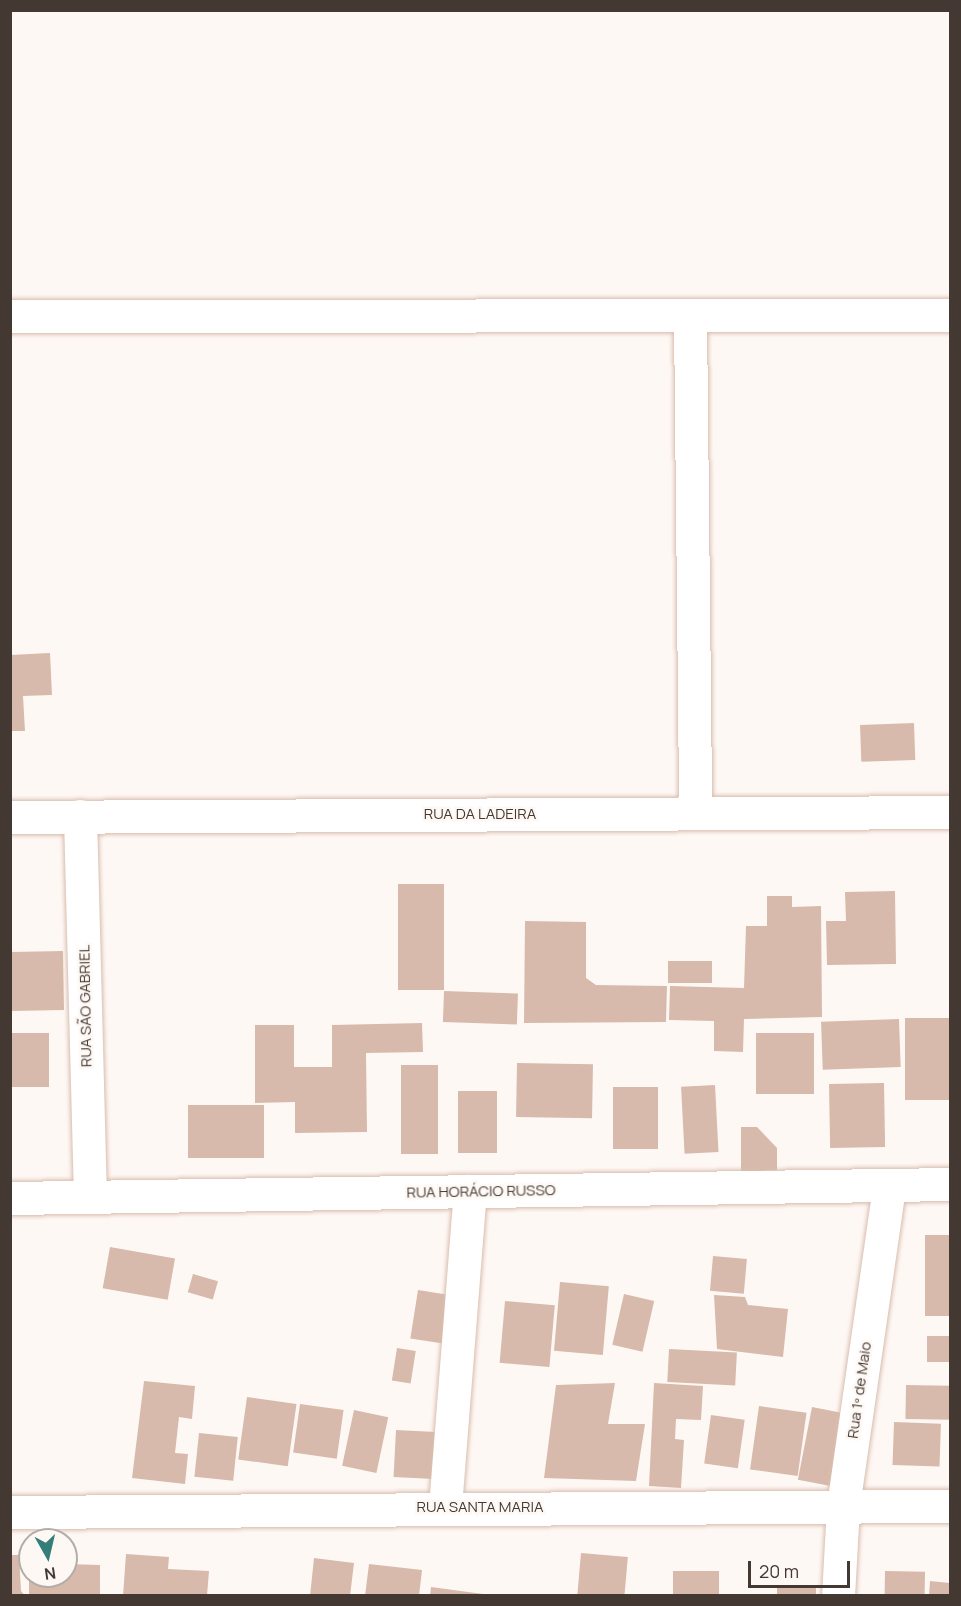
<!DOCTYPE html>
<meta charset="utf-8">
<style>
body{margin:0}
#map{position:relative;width:961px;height:1606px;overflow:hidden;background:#fef8f5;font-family:Manrope,sans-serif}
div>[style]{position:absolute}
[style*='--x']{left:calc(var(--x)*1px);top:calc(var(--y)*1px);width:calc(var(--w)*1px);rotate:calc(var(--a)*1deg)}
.building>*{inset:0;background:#d7baab;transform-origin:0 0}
.roads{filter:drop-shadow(0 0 2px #d9bdad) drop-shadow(0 0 2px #d9bdad)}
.street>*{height:33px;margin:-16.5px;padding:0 16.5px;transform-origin:16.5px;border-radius:16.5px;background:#fff}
span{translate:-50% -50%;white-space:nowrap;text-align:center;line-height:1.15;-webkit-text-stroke:5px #fef8f5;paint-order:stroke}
.street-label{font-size:15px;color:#443932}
.frame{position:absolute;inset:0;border:12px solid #443932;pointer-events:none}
.north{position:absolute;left:18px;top:1528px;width:60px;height:60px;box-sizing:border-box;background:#fef8f5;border:2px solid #b4aca7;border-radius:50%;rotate:172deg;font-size:16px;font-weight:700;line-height:24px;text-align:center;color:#443932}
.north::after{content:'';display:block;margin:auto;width:21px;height:27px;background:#347d79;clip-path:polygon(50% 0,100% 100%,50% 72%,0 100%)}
.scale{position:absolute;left:748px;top:1561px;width:102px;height:27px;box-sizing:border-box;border:3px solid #443932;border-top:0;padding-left:8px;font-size:18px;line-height:21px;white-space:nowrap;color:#443932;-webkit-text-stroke:4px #fef8f5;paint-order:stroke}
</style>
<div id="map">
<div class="building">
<div style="clip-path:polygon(50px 653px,52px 695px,23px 696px,25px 731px,10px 731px,10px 655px)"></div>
<div style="left:914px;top:723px;width:37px;height:54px;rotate:88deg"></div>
<div style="left:398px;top:884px;width:46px;height:106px"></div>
<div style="clip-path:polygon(895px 891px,896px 964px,827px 965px,826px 921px,846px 921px,845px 892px)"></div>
<div style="clip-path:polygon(767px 896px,792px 896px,792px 907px,821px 906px,822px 1017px,744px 1019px,743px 1052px,714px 1051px,714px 1021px,669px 1020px,670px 986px,744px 988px,746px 926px,767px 926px)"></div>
<div style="clip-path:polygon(525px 921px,586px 922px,586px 978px,596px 985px,667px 986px,666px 1022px,524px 1023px)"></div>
<div style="left:63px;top:951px;width:59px;height:53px;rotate:89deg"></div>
<div style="left:668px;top:961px;width:44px;height:22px"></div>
<div style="left:444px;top:991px;width:74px;height:31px;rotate:2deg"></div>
<div style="left:950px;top:1018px;width:82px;height:45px;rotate:90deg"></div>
<div style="left:899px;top:1019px;width:48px;height:78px;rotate:88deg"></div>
<div style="clip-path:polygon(422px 1023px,423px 1052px,366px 1053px,367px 1132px,295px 1133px,295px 1102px,255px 1103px,255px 1025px,294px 1025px,294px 1067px,332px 1067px,332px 1025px)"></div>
<div style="left:10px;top:1033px;width:39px;height:54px"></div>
<div style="left:814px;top:1033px;width:61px;height:58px;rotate:90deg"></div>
<div style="left:517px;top:1063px;width:76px;height:54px;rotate:1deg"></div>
<div style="left:438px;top:1065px;width:89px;height:37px;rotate:90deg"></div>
<div style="left:884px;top:1083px;width:64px;height:55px;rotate:89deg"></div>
<div style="left:715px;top:1085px;width:67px;height:34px;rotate:87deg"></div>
<div style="left:613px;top:1087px;width:45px;height:62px"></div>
<div style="left:458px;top:1091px;width:39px;height:62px"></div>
<div style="left:264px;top:1105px;width:53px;height:76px;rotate:90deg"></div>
<div style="clip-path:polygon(741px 1127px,757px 1127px,777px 1148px,777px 1170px,741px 1172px)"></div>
<div style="left:925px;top:1235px;width:25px;height:81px"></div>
<div style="left:110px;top:1247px;width:66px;height:42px;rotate:10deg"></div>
<div style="left:713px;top:1256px;width:34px;height:35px;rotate:5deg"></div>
<div style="left:193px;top:1274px;width:26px;height:19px;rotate:16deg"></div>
<div style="left:560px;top:1282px;width:49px;height:69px;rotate:5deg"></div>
<div style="left:418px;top:1290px;width:33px;height:49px;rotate:9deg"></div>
<div style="left:624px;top:1294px;width:31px;height:52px;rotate:13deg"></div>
<div style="clip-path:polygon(714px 1295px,745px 1297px,748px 1305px,788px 1309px,783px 1357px,717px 1349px)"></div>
<div style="left:505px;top:1301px;width:50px;height:62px;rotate:5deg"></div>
<div style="left:950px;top:1336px;width:26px;height:23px;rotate:90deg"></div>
<div style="left:397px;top:1348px;width:19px;height:33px;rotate:9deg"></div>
<div style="left:669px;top:1349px;width:68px;height:33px;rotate:3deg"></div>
<div style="clip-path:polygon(144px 1381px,195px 1386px,192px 1419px,179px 1417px,175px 1453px,188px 1454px,185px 1484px,132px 1478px)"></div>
<div style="clip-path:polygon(615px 1383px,608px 1424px,645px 1424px,636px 1481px,544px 1478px,556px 1385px)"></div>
<div style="clip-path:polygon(654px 1383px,703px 1386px,701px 1420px,676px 1419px,675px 1439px,684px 1440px,681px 1488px,649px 1486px)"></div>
<div style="left:906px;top:1385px;width:44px;height:34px;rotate:1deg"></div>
<div style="left:247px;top:1397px;width:50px;height:63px;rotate:8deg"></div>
<div style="left:300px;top:1404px;width:44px;height:49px;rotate:8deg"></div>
<div style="left:759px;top:1406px;width:48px;height:64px;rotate:8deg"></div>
<div style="left:812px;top:1407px;width:44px;height:74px;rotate:11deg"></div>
<div style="left:354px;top:1410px;width:35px;height:57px;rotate:12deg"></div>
<div style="left:711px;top:1415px;width:34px;height:49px;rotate:8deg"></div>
<div style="left:894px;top:1422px;width:47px;height:43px;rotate:2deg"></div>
<div style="left:396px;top:1430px;width:50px;height:47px;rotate:3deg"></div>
<div style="left:199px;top:1433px;width:39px;height:44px;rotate:6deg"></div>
<div style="left:581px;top:1553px;width:47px;height:43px;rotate:5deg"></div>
<div style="clip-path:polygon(126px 1554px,169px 1557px,168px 1569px,209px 1571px,207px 1596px,123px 1596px)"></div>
<div style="clip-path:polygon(10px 1555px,19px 1555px,21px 1591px,25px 1596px,10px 1596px)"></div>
<div style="clip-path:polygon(314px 1558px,354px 1563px,350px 1596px,310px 1596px)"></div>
<div style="clip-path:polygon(66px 1564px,100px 1565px,100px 1596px,29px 1596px,29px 1576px,66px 1576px)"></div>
<div style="clip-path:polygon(369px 1564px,422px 1570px,419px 1596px,365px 1596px)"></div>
<div style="left:673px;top:1571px;width:46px;height:25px"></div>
<div style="left:885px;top:1571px;width:40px;height:25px;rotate:1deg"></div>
<div style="clip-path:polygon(930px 1581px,950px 1583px,950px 1596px,929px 1596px)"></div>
<div style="clip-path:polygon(431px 1587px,483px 1594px,483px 1596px,430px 1596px)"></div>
<div style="left:777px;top:1587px;width:39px;height:9px"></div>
</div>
<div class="roads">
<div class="street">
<div style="--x:690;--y:315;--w:498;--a:89.4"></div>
<div style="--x:10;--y:316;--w:940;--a:-0.06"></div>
<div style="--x:80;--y:816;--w:381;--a:88.5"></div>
<div style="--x:10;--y:817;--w:940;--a:-0.3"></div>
<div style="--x:10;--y:1198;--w:940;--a:-0.85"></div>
<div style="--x:445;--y:1507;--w:317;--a:-85.5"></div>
<div style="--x:10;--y:1512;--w:940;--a:-0.37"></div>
<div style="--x:838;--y:1596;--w:90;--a:-86.8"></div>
<div style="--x:843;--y:1506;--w:324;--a:-81.8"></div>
</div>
</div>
<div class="street-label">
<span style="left:480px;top:814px">RUA DA LADEIRA</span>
<span style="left:85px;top:1006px;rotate:-91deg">RUA SÃO GABRIEL</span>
<span style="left:481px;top:1191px;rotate:-1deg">RUA HORÁCIO RUSSO</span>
<span style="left:859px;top:1390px;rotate:-82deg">Rua 1º de Maio</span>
<span style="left:480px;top:1507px">RUA SANTA MARIA</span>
</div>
<div class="frame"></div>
<div class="north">N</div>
<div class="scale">20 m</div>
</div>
